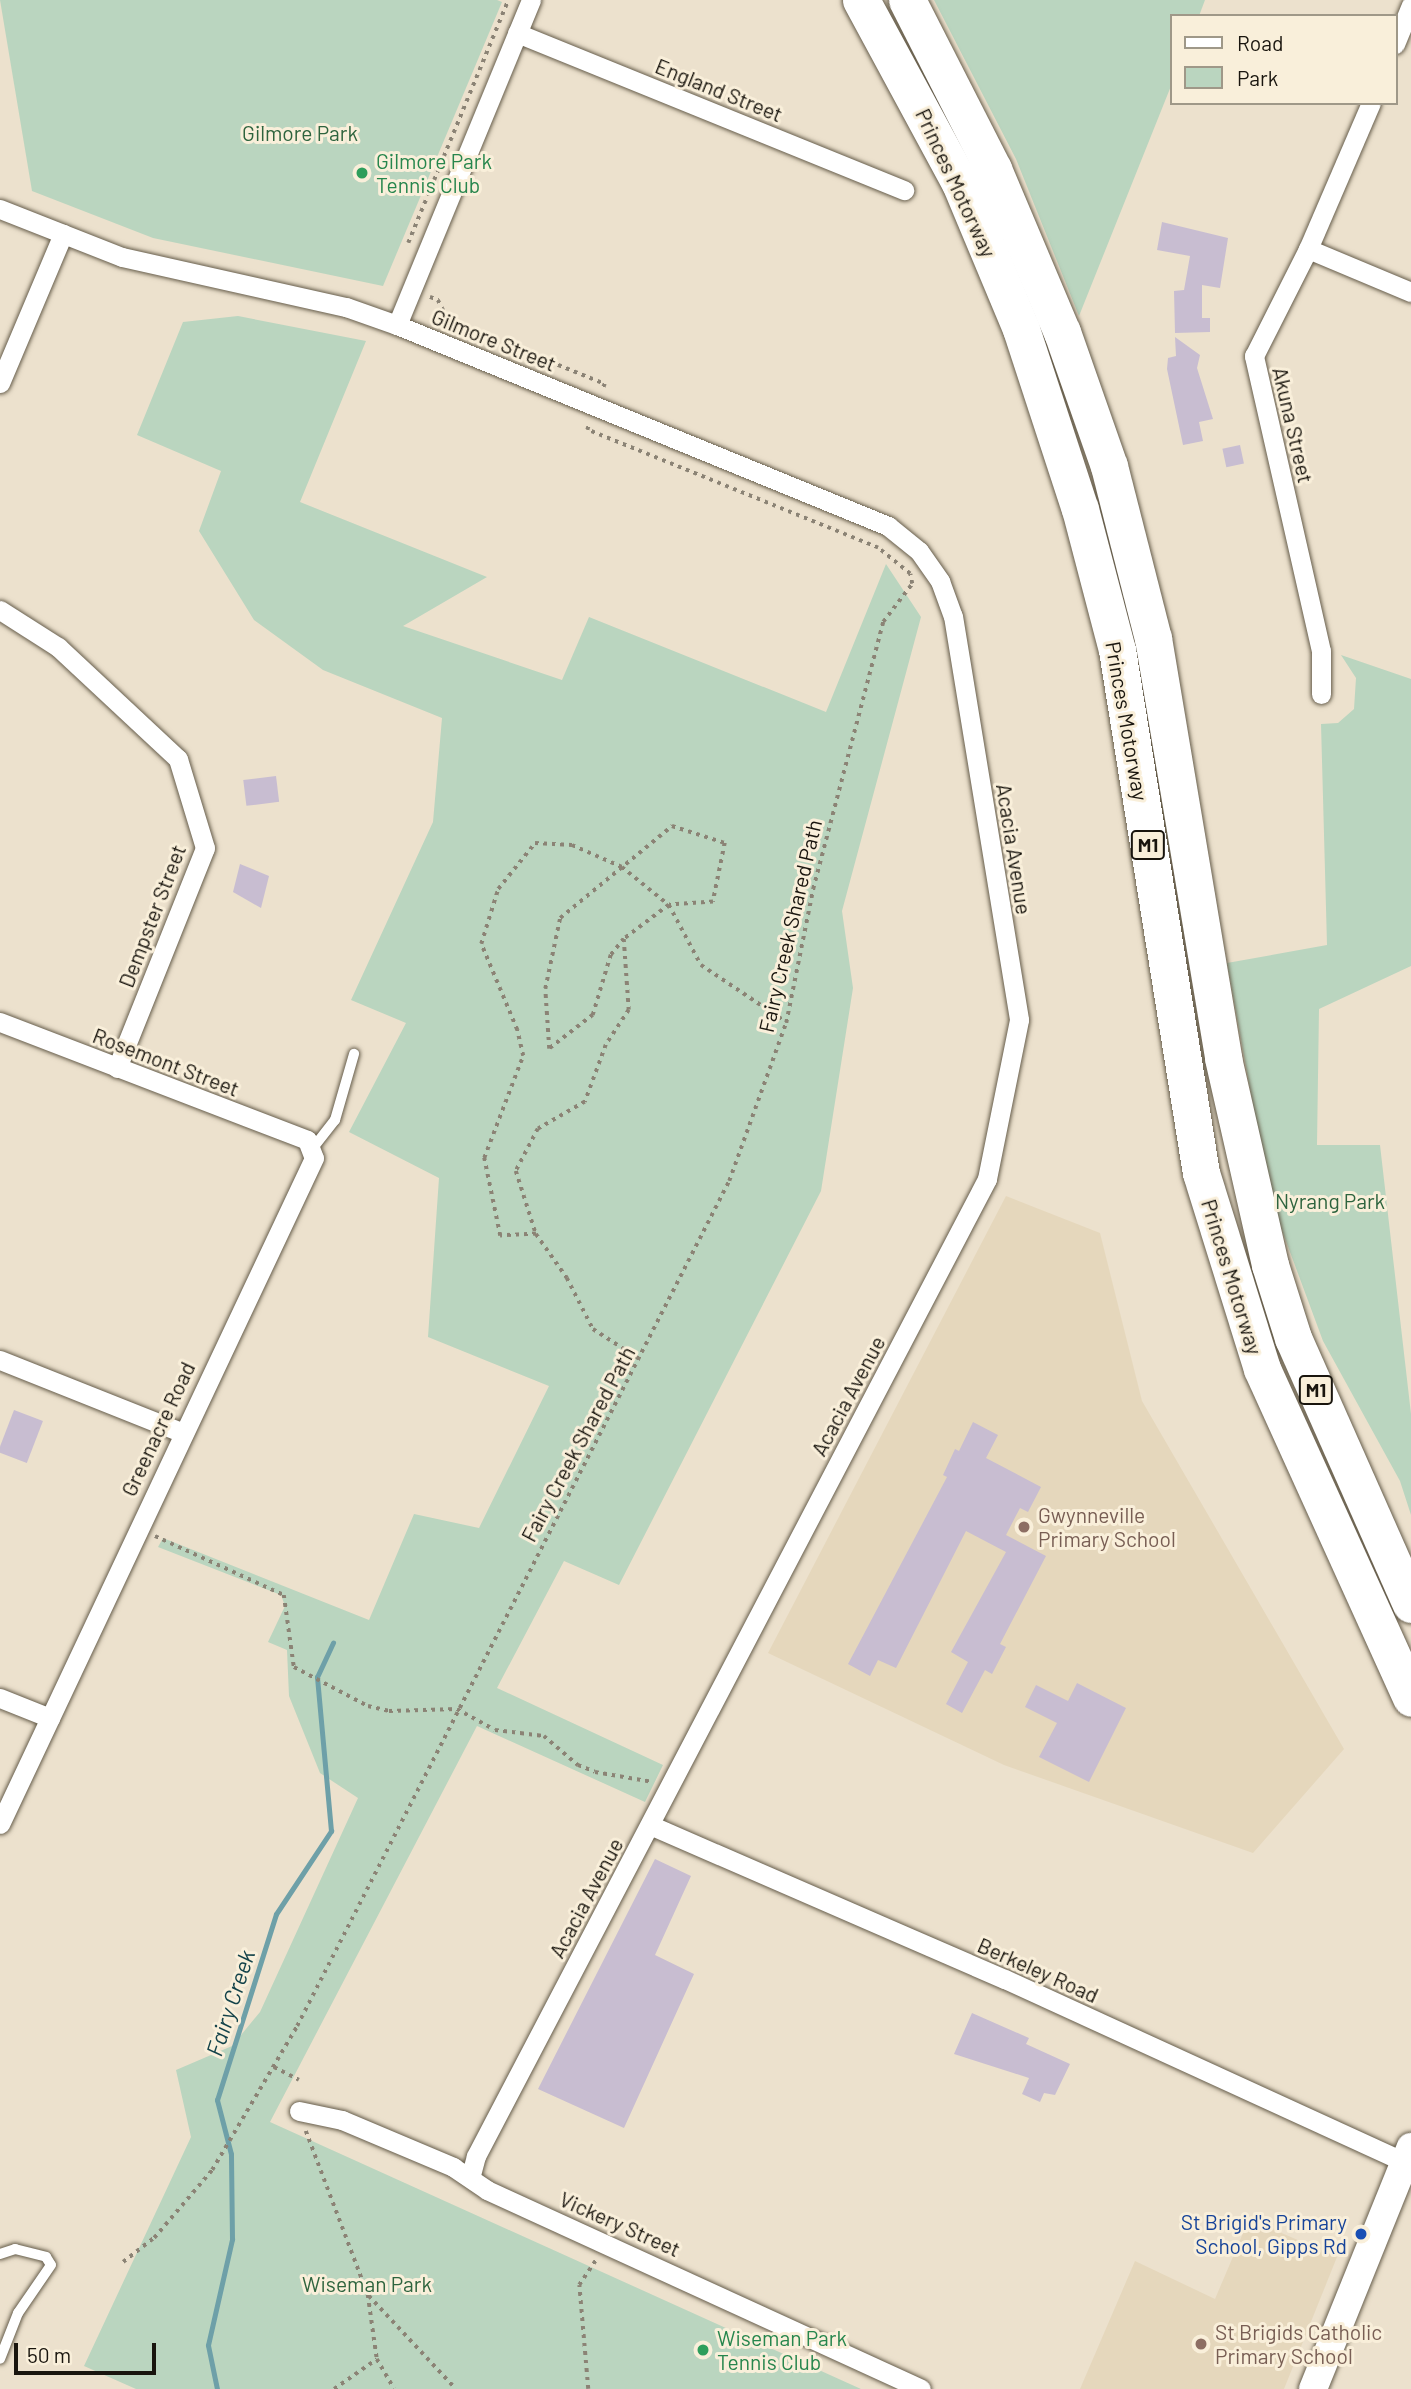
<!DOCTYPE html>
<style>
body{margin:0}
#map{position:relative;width:1411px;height:2389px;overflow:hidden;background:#ece1cd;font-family:Barlow,sans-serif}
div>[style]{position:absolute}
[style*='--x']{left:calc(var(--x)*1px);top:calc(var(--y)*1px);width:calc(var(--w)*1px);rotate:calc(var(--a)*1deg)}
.built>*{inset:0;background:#e5d7bc}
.green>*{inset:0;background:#bad5bf}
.stream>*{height:5px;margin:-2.5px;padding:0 2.5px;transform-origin:2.5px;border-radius:2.5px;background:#6ea0a8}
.building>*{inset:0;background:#c8bdd1;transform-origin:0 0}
.path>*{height:3.5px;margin-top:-1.75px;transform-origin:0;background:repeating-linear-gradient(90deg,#8b8375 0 3.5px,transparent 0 8.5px)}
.roads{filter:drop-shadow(0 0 2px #665d4b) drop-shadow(0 0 2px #665d4b)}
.lane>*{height:10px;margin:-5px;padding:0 5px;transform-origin:5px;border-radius:5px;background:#fff}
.street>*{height:19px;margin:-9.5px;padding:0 9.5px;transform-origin:9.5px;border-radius:9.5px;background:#fff}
.secondary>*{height:28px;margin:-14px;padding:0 14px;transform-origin:14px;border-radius:14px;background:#fff}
.highway>*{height:37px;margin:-18.5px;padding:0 18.5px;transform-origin:18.5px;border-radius:18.5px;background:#fff}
.dots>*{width:19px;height:19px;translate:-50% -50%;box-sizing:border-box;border:4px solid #f9efda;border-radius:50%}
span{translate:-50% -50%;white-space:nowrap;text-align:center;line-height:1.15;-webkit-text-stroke:6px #f9efda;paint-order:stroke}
.shield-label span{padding:2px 5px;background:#f9efda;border:2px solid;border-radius:5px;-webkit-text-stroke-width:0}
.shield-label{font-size:19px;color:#19150e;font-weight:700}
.street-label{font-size:21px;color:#19150e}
.park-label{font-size:21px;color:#2e643e}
.leisure-label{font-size:21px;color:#27864d}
.left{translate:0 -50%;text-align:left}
.education-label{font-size:21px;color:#785e54}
.transit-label{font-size:21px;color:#164399}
.right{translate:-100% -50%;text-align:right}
.water-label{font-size:23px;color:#14434a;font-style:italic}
.legend{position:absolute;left:1170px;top:14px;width:228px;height:91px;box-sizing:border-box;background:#f9efda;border:2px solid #9f9888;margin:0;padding:9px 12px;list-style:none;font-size:21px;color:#19150e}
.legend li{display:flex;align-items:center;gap:14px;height:35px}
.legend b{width:35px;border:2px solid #9f9888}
.scale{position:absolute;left:14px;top:2343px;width:142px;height:32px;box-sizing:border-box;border:4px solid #19150e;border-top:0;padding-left:9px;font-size:21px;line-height:24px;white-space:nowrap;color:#19150e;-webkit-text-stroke:5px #f9efda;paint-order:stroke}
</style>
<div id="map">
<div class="built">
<div style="clip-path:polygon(1006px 1196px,1100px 1233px,1142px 1401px,1344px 1749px,1253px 1853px,1004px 1765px,768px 1653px)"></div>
<div style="clip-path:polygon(1249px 2219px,1337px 2257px,1284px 2389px,1080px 2389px,1135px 2261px,1215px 2299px)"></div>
</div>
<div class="green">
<div style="clip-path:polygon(0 0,497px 0,502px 2px,383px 286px,153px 238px,32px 191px)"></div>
<div style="clip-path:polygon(934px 0,1205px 0,1199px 16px,1171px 16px,1171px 86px,1079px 316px,1016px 159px)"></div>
<div style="clip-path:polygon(238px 316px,366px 341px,300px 502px,487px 577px,403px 626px,562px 680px,589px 617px,826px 712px,886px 564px,921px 617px,842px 911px,853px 988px,821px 1191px,619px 1585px,564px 1561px,497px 1688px,663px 1765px,645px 1802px,477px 1726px,270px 2122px,861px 2389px,136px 2389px,84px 2366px,191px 2137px,176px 2070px,232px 2046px,260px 2012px,358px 1798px,320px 1773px,289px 1696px,287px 1650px,268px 1642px,285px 1606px,281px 1595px,158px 1547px,163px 1538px,369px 1620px,414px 1514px,479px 1528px,549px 1386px,428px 1337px,439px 1178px,349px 1132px,406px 1023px,351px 1000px,433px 822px,442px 718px,323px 670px,254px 620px,199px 531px,221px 471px,137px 435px,183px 322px)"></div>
<div style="clip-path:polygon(1341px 655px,1411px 679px,1411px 966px,1319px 1009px,1317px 1145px,1380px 1145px,1411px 1414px,1411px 1515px,1400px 1481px,1323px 1341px,1270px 1198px,1227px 963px,1327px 945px,1321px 724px,1338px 723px,1354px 709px,1356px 678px)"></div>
</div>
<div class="stream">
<div style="--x:217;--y:2389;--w:45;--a:-101.6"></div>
<div style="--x:208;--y:2345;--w:109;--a:-77.2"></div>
<div style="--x:232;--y:2239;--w:85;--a:-90.7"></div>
<div style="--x:231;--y:2154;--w:56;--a:-104.5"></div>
<div style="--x:217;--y:2100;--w:195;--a:-72.4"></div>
<div style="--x:276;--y:1914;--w:100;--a:-56.5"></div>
<div style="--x:331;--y:1831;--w:155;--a:-95.2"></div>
<div style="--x:317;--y:1677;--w:38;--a:-65"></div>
</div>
<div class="building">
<div style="clip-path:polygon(1162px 222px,1228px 238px,1220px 288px,1202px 285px,1202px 318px,1210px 318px,1210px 332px,1175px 333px,1174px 291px,1184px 290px,1190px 256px,1157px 250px)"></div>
<div style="clip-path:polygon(1175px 337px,1200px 355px,1197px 368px,1213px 419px,1199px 422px,1203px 441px,1183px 445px,1167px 369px,1168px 358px,1176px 356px)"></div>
<div style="left:1240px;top:445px;width:19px;height:18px;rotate:78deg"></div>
<div style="left:276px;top:776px;width:26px;height:33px;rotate:83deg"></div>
<div style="clip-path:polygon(240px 864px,269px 876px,261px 908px,233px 892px)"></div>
<div style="left:14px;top:1410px;width:31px;height:45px;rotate:21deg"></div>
<div style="clip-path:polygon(973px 1422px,998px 1435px,986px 1458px,1041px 1487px,1028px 1512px,1020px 1508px,1006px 1535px,1046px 1556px,1000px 1644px,1006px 1647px,992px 1674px,985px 1670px,962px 1713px,946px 1704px,968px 1662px,951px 1652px,1006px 1552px,966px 1531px,896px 1668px,878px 1660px,870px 1676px,848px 1664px,947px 1477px,943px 1475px,955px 1449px,959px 1451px)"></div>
<div style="clip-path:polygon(1077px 1683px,1126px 1708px,1089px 1782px,1039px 1757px,1057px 1723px,1025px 1707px,1036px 1685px,1068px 1701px)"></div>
<div style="clip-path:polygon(655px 1859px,691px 1876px,655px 1955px,694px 1974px,624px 2128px,538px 2089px)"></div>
<div style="clip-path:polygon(972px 2013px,1029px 2038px,1026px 2044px,1070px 2064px,1055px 2095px,1044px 2093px,1040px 2102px,1022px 2094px,1029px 2078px,954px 2054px)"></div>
</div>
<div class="path">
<div style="--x:408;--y:243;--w:263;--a:-67.6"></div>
<div style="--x:430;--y:297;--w:9;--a:21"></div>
<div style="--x:438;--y:300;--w:22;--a:63"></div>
<div style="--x:448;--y:320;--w:170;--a:22.2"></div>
<div style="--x:605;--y:384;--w:8;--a:113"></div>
<div style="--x:624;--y:939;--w:21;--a:129"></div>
<div style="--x:611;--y:955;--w:63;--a:106.7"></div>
<div style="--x:593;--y:1015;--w:56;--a:142.3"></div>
<div style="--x:549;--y:1049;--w:60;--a:-93.8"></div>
<div style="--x:545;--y:989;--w:73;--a:-78.1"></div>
<div style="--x:560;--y:918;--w:145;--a:-39.4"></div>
<div style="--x:672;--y:826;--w:56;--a:17.8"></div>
<div style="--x:725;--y:843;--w:60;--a:101.5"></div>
<div style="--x:713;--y:902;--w:44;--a:176.1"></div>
<div style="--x:669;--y:905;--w:56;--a:142.9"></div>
<div style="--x:624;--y:939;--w:71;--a:86"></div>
<div style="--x:629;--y:1010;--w:42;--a:123.3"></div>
<div style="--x:606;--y:1045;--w:61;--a:110.2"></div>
<div style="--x:585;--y:1102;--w:54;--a:150.1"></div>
<div style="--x:538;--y:1129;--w:47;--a:117.6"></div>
<div style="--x:516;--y:1171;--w:66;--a:72.4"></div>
<div style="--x:536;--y:1234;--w:54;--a:54.8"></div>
<div style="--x:567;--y:1278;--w:57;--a:63"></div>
<div style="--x:593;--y:1329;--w:57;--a:32.9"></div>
<div style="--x:536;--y:1234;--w:36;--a:177"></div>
<div style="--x:500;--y:1236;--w:80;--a:-101.6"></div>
<div style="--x:484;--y:1158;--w:109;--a:-69.1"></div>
<div style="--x:523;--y:1056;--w:27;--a:-103"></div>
<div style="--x:517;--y:1030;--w:93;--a:-112.7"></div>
<div style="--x:481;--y:944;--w:58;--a:-72.8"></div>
<div style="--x:498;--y:889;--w:59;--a:-51.2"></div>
<div style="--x:535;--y:843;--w:37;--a:3"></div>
<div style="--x:572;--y:845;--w:55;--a:23.7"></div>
<div style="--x:622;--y:867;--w:60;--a:39"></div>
<div style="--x:669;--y:905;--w:68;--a:61.9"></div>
<div style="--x:701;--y:965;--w:102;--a:33.8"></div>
<div style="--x:155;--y:1536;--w:142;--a:24.6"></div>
<div style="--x:284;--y:1595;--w:73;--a:82.1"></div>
<div style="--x:294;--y:1667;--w:84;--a:27.8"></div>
<div style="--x:368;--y:1706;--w:22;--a:13"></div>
<div style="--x:389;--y:1711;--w:68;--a:-1.7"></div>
<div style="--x:457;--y:1709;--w:43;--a:28.9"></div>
<div style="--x:495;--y:1730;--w:49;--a:7"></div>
<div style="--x:544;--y:1736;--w:45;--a:40.5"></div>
<div style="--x:578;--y:1765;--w:18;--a:22"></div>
<div style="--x:595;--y:1772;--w:59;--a:9.8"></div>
<div style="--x:274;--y:2067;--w:28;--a:27"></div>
<div style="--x:306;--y:2131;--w:175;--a:69.3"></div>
<div style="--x:368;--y:2295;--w:65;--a:82"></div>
<div style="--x:377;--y:2359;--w:34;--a:60"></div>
<div style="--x:123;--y:2262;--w:39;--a:-38"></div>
<div style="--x:154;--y:2238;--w:89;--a:-49.5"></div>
<div style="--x:212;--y:2170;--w:167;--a:-59.4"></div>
<div style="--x:297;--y:2026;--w:949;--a:-62.92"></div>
<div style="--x:729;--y:1181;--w:168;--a:-70.2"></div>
<div style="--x:786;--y:1023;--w:137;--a:-78.6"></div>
<div style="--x:813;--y:889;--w:276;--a:-75.3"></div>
<div style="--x:883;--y:622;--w:48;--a:-52.7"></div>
<div style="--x:912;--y:584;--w:10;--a:-101"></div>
<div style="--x:910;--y:574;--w:41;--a:-140.9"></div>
<div style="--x:878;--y:548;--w:314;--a:-157.9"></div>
<div style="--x:587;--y:430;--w:6;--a:-72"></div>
<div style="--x:369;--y:2296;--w:127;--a:46.9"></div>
<div style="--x:334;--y:2389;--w:52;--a:-34.9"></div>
<div style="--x:588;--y:2389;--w:104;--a:-94.9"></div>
<div style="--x:579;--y:2285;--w:32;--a:-56"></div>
</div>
<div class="roads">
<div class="lane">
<div style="--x:313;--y:1148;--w:36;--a:-52"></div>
<div style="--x:335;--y:1120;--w:69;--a:-73.9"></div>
<div style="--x:0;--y:2254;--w:16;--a:-18"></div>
<div style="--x:15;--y:2249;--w:32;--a:14"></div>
<div style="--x:46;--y:2257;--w:9;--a:58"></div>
<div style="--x:51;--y:2265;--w:58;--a:124.5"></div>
<div style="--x:18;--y:2313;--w:49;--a:111.4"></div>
</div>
<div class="street">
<div style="--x:517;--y:33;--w:418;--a:22.1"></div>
<div style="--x:1395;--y:44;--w:42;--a:-67.7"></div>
<div style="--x:0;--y:209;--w:131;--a:21.5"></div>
<div style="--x:122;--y:257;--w:230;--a:12.6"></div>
<div style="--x:346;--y:307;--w:54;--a:19.4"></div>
<div style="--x:397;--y:325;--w:531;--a:22.26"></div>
<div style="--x:888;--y:526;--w:40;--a:39"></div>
<div style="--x:919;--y:551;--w:37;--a:55"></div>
<div style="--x:940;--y:581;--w:37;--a:70"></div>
<div style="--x:953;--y:616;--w:409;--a:80.7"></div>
<div style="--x:1019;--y:1020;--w:162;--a:101.4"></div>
<div style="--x:987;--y:1179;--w:1103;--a:117.61"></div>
<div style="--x:476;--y:2156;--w:20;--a:105"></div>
<div style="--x:1308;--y:249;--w:112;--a:22.7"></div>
<div style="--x:397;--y:325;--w:352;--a:-67.6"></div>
<div style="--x:0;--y:383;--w:162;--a:-67.1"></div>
<div style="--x:0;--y:610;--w:69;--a:32.5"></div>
<div style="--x:58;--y:647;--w:164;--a:43"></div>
<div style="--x:178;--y:759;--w:93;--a:73.1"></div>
<div style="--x:205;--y:848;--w:237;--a:111.8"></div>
<div style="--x:1321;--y:694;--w:43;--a:-90"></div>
<div style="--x:1321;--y:651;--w:303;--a:-102.8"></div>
<div style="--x:1254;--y:356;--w:120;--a:-63.2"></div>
<div style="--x:1308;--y:249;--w:159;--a:-66.7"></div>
<div style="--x:0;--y:1022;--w:329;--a:21"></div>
<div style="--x:307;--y:1140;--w:19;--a:69"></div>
<div style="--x:314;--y:1158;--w:736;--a:115.24"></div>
<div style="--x:0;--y:1360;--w:195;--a:21.7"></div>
<div style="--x:0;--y:1698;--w:54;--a:21.8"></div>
<div style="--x:650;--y:1825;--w:387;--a:23.5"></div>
<div style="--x:1005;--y:1979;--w:447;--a:24.6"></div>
<div style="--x:299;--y:2111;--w:44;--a:11.8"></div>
<div style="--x:342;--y:2120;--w:121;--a:22.9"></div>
<div style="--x:453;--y:2167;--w:41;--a:34.1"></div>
<div style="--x:487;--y:2190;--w:477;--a:24.6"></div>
</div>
<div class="secondary">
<div style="--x:1313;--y:2389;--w:261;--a:-68"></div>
</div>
<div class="highway">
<div style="--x:861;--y:0;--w:208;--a:61.6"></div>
<div style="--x:960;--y:183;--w:158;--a:67.3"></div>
<div style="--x:1021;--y:329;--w:189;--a:71.9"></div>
<div style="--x:1080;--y:509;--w:146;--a:75.3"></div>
<div style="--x:1117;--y:650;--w:530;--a:80.88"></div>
<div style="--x:1201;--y:1173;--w:205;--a:72.7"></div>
<div style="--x:1262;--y:1369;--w:361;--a:65.6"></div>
<div style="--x:907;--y:0;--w:190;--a:63"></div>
<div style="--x:993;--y:169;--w:177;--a:67.1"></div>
<div style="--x:1062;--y:332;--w:142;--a:70.7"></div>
<div style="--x:1109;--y:466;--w:178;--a:75.7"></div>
<div style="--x:1153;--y:638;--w:426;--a:80.5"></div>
<div style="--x:1223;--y:1058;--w:212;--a:77.2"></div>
<div style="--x:1270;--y:1265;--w:77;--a:72.5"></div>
<div style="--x:1293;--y:1338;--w:291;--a:66.1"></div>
</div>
</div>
<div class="dots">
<div style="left:362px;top:173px;background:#2e9e5b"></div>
<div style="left:1024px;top:1527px;background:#8d6e63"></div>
<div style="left:1361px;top:2234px;background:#1a4fb4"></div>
<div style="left:1201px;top:2344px;background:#8d6e63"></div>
<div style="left:703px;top:2350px;background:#2e9e5b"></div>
</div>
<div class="shield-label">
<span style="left:1148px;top:845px">M1</span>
<span style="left:1316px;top:1390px">M1</span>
</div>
<div class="street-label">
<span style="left:719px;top:90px;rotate:22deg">England Street</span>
<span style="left:956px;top:183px;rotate:65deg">Princes Motorway</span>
<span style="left:494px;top:340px;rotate:22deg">Gilmore Street</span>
<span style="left:1293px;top:425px;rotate:77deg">Akuna Street</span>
<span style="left:1127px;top:721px;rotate:80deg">Princes Motorway</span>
<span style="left:1014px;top:849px;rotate:81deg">Acacia Avenue</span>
<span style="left:152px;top:916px;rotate:-69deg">Dempster Street</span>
<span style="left:790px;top:926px;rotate:-77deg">Fairy Creek Shared Path</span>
<span style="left:166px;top:1062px;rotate:21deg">Rosemont Street</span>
<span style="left:1232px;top:1277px;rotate:73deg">Princes Motorway</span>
<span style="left:848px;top:1396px;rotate:-62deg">Acacia Avenue</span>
<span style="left:158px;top:1429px;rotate:-65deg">Greenacre Road</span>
<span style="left:578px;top:1444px;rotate:-62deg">Fairy Creek Shared Path</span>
<span style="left:586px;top:1898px;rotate:-62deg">Acacia Avenue</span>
<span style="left:1038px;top:1970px;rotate:24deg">Berkeley Road</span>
<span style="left:620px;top:2224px;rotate:24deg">Vickery Street</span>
</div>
<div class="park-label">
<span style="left:300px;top:133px">Gilmore Park</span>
<span style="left:1330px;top:1201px">Nyrang Park</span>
<span style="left:367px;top:2284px">Wiseman Park</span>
</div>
<div class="leisure-label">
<span class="left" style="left:376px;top:173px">Gilmore Park<br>Tennis Club</span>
<span class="left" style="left:717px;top:2350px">Wiseman Park<br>Tennis Club</span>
</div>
<div class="education-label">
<span class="left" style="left:1038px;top:1527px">Gwynneville<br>Primary School</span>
<span class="left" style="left:1215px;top:2344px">St Brigids Catholic<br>Primary School</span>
</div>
<div class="transit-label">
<span class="right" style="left:1347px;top:2234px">St Brigid's Primary<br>School, Gipps Rd</span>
</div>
<div class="water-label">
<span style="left:230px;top:2003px;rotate:-72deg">Fairy Creek</span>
</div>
<ul class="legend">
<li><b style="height:9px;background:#fff"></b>Road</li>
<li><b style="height:19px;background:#bad5bf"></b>Park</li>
</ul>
<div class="scale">50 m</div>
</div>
